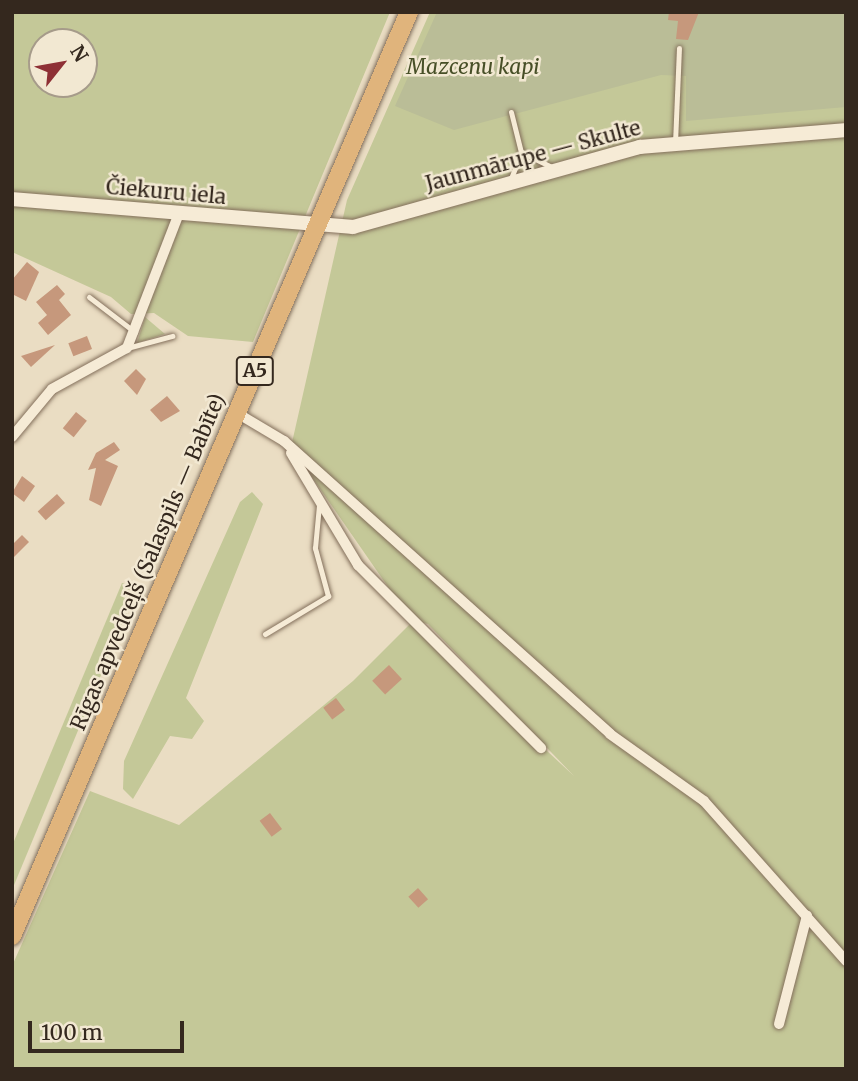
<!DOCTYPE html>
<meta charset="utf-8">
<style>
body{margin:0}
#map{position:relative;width:858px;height:1081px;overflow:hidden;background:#eaddc3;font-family:Merriweather,serif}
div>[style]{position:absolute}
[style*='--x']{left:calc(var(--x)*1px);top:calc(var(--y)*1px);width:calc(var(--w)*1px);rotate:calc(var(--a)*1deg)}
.green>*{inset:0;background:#c4c898}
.cemetery>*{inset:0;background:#babd97}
.building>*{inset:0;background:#c6987c;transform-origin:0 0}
.roads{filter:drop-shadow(0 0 2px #836f5b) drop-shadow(0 0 2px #836f5b)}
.service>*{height:5px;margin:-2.5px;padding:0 2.5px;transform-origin:2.5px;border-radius:2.5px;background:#f6ebd6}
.minor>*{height:10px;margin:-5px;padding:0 5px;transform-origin:5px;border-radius:5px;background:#f6ebd6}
.secondary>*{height:14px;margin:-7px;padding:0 7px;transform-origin:7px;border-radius:7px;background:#f6ebd6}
.trunk>*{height:18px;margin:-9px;padding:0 9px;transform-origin:9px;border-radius:9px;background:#e0b47c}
span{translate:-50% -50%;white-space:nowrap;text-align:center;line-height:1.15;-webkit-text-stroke:5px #f2e8d2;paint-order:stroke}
.shield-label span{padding:2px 5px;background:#f2e8d2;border:2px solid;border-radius:5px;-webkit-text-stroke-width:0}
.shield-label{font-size:19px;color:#34281e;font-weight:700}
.park-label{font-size:21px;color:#474f27;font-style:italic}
.street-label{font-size:21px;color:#34281e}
.frame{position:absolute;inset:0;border:14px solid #34281e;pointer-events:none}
.north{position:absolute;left:28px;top:28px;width:70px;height:70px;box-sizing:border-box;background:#f2e8d2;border:2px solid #a69b8a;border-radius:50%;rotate:59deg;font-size:19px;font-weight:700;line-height:28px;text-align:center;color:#34281e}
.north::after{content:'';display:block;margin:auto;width:24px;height:32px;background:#8e3035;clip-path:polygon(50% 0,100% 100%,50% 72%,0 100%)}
.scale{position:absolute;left:28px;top:1021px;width:156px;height:32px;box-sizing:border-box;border:4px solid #34281e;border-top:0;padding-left:9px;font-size:21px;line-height:24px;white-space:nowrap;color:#34281e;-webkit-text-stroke:5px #f2e8d2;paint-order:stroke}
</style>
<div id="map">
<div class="green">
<div style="clip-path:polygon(evenodd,12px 12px,390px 12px,253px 342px,188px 336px,154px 313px,131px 314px,111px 297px,12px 252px,12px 12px,42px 42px,84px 42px,84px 84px,42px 84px,42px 42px)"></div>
<div style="clip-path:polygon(430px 12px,846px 12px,846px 1069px,12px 1069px,12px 966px,90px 791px,179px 825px,353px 681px,410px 624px,574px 776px,428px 624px,411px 620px,291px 447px,347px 200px)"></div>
<div style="clip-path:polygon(145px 317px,165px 334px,137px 343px)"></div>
<div style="clip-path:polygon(252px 492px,263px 504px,186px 698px,204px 721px,192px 739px,170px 736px,133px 799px,123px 789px,124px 761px,240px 502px)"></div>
<div style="clip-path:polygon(122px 583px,137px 588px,12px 890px,12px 846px)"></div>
</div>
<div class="cemetery">
<div style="clip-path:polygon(437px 12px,846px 12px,846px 107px,686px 121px,686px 76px,661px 75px,454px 130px,395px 106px)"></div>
</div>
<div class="building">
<div style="clip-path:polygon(669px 12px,699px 12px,688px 40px,676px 39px,678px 21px,668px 20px)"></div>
<div style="clip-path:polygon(27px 262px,39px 272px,26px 301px,12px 294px,12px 280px)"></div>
<div style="clip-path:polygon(57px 285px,65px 294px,59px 300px,71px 315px,48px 335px,38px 323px,47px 315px,36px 302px)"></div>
<div style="left:87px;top:336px;width:14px;height:20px;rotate:69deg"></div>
<div style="clip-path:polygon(55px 345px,31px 367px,21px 356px)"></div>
<div style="clip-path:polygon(136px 369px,146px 379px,137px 395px,124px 381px)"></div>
<div style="clip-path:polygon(167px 396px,180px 411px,161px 422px,150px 410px)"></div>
<div style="left:76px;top:412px;width:14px;height:21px;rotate:39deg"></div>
<div style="clip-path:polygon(114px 442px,120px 450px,105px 460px,118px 466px,101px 506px,89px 500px,96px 468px,88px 470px,96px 453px)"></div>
<div style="clip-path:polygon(22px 476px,35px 486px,24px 502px,12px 493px)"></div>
<div style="left:57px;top:494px;width:12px;height:26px;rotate:48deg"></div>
<div style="clip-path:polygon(22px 535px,29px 542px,12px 559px,12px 545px)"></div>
<div style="left:389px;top:665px;width:19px;height:23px;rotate:47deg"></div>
<div style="left:336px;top:698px;width:15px;height:16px;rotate:53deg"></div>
<div style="left:270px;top:813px;width:20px;height:13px;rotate:53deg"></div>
<div style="left:418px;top:888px;width:15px;height:13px;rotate:48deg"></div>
</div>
<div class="roads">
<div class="service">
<div style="--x:511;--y:112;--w:41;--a:76"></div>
<div style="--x:675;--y:143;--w:95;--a:-87.6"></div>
<div style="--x:510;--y:181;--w:31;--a:-69"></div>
<div style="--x:521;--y:152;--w:37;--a:26"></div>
<div style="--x:89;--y:297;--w:58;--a:37.3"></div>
<div style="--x:127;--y:348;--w:47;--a:-14.9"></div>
<div style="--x:265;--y:634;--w:74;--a:-31.1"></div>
<div style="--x:328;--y:596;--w:50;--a:-105.2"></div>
<div style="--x:315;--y:548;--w:43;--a:-84.7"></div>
</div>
<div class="minor">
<div style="--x:237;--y:413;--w:55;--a:30.8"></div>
<div style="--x:284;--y:441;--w:438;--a:41.9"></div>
<div style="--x:610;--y:734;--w:115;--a:35.5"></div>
<div style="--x:704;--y:801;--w:214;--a:48.4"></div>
<div style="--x:12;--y:437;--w:62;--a:-50.2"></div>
<div style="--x:52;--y:389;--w:85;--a:-28.7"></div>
<div style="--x:127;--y:348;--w:142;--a:-68.9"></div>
<div style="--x:291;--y:453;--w:131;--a:59.1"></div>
<div style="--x:358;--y:565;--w:259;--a:45"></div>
<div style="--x:779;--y:1024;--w:112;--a:-75.5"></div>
</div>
<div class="secondary">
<div style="--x:12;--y:199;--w:342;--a:4.7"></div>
<div style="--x:353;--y:227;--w:298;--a:-15.6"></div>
<div style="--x:640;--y:147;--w:207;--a:-4.7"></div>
</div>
<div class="trunk">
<div style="--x:12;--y:936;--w:1006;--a:-66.75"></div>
</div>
</div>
<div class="shield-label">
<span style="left:255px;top:371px">A5</span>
</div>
<div class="park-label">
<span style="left:473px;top:67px">Mazcenu kapi</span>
</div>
<div class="street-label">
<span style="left:533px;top:156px;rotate:-15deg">Jaunmārupe — Skulte</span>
<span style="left:166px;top:192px;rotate:5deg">Čiekuru iela</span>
<span style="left:148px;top:562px;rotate:-67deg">Rīgas apvedceļš (Salaspils — Babīte)</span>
</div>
<div class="frame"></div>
<div class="north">N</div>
<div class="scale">100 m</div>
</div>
